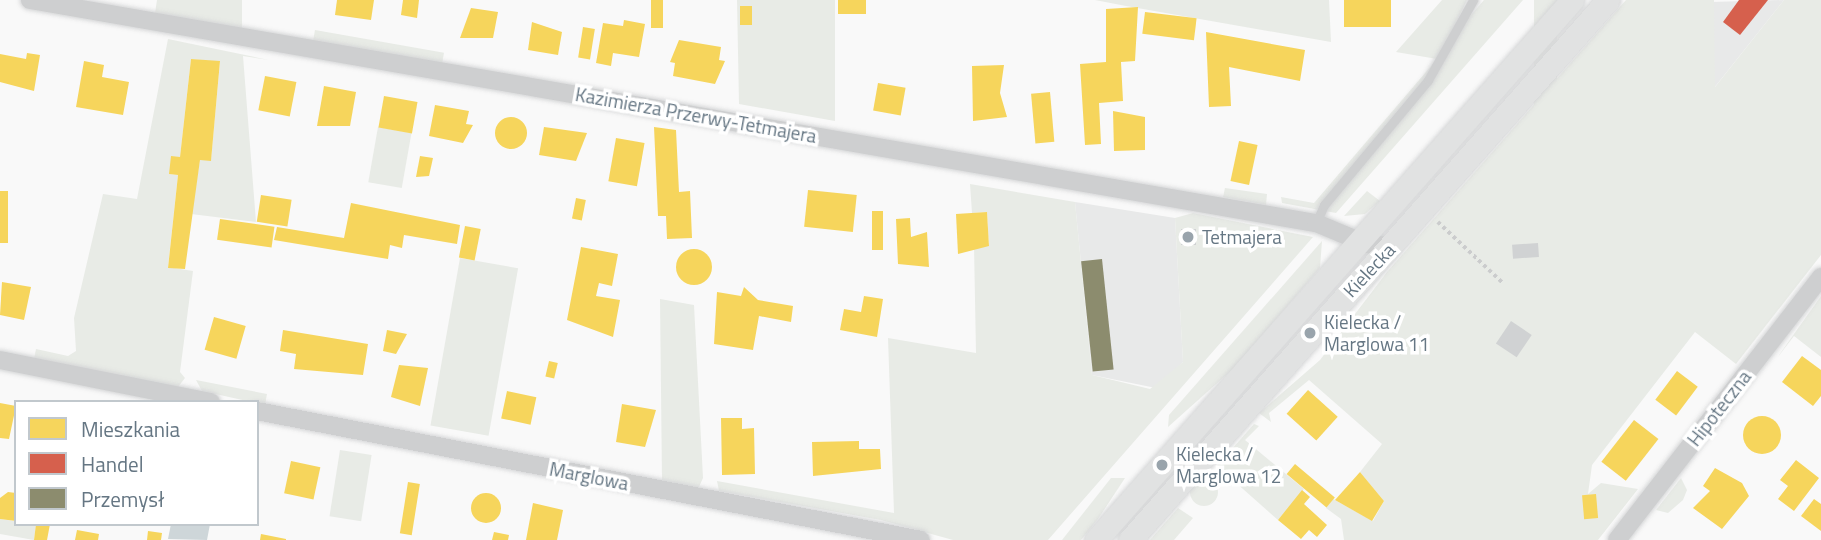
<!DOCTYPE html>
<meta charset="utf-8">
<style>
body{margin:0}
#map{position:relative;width:1821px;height:540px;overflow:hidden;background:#f9f9f9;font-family:"Titillium Web",sans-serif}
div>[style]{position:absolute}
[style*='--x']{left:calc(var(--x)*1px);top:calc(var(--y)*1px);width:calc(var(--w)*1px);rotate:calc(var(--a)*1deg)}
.built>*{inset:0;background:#e8e9e9}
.green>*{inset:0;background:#e8ebe6;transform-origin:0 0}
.round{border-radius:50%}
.water>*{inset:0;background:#ced6d9}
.homes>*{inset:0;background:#f6d55c;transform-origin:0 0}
.shops>*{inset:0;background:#d6604d}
.industry>*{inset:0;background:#8c8c6e;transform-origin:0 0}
.building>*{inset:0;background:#d0d2d3;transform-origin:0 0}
.path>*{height:3.5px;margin-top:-1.75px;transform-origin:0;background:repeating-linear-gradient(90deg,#cbcccd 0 3.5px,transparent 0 7px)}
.roads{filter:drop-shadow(0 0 2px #d5d6d7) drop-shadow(0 0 2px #d5d6d7)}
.lane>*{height:9px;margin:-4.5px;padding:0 4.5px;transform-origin:4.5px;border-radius:4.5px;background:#cecfd0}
.street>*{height:18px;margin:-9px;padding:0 9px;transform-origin:9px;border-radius:9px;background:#cecfd0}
.secondary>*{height:23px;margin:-11.5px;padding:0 11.5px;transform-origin:11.5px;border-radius:11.5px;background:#e1e2e2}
.dots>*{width:19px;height:19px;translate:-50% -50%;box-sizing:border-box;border:4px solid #fff;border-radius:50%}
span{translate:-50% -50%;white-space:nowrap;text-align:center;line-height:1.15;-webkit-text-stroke:7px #fff;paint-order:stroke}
.street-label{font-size:19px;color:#657683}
.poi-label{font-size:19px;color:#657683}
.left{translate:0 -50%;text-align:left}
.legend{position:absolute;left:14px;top:400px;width:245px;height:126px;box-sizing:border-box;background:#fff;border:2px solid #c1c8cd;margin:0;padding:9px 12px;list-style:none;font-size:21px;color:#657683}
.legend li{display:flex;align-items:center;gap:14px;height:35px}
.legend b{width:35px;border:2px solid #c1c8cd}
</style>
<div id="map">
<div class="built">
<div style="clip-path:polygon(1784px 0,1714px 88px,1711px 2px)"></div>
<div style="clip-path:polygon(1075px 202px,1175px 218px,1183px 362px,1156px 388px,1092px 375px)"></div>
</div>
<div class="green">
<div style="clip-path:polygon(157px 0,242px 0,242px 28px,155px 13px)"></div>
<div style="clip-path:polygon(737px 0,835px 0,835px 121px,739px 104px)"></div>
<div style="clip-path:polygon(1095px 0,1329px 0,1331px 42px,1126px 6px)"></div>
<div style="clip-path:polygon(1442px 0,1467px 0,1445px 45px,1484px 0,1523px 0,1336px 213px,1282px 203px,1281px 197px,1314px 203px,1437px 59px,1396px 52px)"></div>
<div style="left:1534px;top:0;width:23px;height:227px"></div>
<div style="clip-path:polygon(1626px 0,1714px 0,1715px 87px,1784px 0,1821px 0,1821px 255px,1736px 364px,1695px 332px,1592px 465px,1588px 494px,1601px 483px,1638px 489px,1598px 540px,1344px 540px,1341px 519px,1326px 508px,1333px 499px,1373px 521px,1384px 501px,1360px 472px,1382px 444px,1309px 380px,1269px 413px,1271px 422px,1259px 413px,1320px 360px,1387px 272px)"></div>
<div style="left:315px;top:30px;width:131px;height:12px;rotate:10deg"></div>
<div style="clip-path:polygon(168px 39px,269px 60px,243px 56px,256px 222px,191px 214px,200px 160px,211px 160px,220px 62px,191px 59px,180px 157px,169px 174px,178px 175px,168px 267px,193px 271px,180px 372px,185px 378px,178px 387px,34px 359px,36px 349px,68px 356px,76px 351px,74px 318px,103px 194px,137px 199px)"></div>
<div style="left:378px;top:127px;width:34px;height:56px;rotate:10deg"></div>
<div style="clip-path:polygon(970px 184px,1075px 202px,1092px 375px,1150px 389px,1183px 362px,1175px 218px,1193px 213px,1313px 237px,1048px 540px,953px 540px,881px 520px,719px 491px,717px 481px,894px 513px,888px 338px,976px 353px,974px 246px,989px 245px,987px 212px,972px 213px)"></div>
<div style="clip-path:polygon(1225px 188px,1267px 194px,1266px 205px,1223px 197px)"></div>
<div style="clip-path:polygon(1367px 191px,1380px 201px,1365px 214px,1344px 216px)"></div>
<div style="clip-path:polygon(1322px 241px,1320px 268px,1234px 368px,1168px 427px,1169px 415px)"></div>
<div style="left:460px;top:258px;width:59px;height:170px;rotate:10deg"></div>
<div style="clip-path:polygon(1821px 296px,1821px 357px,1794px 336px,1777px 358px)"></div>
<div style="clip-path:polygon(660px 299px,694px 305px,703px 478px,698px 489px,662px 481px)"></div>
<div style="clip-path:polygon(196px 380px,267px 394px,265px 405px,202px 391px)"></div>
<div style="clip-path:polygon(1254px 424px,1259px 426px,1245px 440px,1304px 489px,1278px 520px,1217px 466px)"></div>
<div style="left:340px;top:450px;width:32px;height:67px;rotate:9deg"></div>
<div style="clip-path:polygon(1111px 478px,1125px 478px,1098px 519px,1081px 540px,1062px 540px)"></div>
<div style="clip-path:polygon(1681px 478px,1687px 490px,1683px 500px,1668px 513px,1656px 510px)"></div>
<div class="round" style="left:1190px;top:478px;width:28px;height:28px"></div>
<div style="clip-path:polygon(1178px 508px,1193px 518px,1174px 540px,1150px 540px)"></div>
<div style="clip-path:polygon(0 519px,36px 524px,34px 540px,0 534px)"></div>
</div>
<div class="water">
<div style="clip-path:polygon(171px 524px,210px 524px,207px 540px,168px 539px)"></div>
</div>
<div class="homes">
<div style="clip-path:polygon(337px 0,374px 0,371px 20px,335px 15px)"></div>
<div style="clip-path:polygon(403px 0,419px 0,417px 18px,401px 15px)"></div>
<div style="left:651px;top:0;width:12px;height:28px"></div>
<div style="left:838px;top:0;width:28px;height:14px"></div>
<div style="left:1344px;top:0;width:47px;height:27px"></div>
<div style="left:740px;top:6px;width:12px;height:19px"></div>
<div style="clip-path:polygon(1138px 7px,1135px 61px,1121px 62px,1123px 101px,1099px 103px,1101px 144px,1085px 145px,1080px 64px,1106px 62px,1106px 9px)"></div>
<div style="clip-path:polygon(471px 8px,498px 12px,493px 38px,460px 38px)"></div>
<div style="left:1145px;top:12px;width:52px;height:22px;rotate:7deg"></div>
<div style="clip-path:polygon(624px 20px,645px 24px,639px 57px,613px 53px,611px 66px,596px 63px,603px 23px,623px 26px)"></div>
<div style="clip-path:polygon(532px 22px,562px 32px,558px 55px,528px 50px)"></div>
<div style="left:583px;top:27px;width:12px;height:31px;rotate:9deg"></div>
<div style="clip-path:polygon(1206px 32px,1305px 50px,1300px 81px,1229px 67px,1231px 106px,1209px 107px)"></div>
<div style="clip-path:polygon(679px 40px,721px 47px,719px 60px,725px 61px,715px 84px,673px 76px,675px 63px,670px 62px)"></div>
<div style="clip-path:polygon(27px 53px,40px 55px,34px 91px,0 82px,0 54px,26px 59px)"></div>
<div style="clip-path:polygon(191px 59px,220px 61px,211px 161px,200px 160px,185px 269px,168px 268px,178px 175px,169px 174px,171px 156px,180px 157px)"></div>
<div style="clip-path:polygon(84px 61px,104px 65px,102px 77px,129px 82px,123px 115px,76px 107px)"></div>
<div style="clip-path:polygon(1004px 65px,1000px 93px,1007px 117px,973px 121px,972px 66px)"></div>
<div style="left:265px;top:76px;width:32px;height:35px;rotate:11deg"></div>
<div style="left:878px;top:83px;width:28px;height:28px;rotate:10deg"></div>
<div style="clip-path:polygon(324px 86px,356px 92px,350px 126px,317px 126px)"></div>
<div style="left:1050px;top:92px;width:50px;height:19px;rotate:85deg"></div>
<div style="left:384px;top:96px;width:34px;height:32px;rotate:10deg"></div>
<div style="clip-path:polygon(435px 105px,469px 111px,466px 124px,473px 125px,463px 143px,429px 136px)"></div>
<div style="clip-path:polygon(1113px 111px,1145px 117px,1145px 150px,1114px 151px)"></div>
<div class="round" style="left:495px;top:117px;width:32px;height:32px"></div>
<div style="clip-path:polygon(544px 127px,587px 133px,576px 161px,539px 155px)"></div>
<div style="clip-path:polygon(654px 127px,676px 130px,679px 192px,690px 191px,692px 238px,667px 239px,666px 216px,658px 216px)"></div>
<div style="left:616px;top:138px;width:29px;height:44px;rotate:10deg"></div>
<div style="left:1239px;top:141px;width:19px;height:41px;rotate:12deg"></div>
<div style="clip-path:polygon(420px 156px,433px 158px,429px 176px,416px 177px)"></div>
<div style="left:808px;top:190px;width:49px;height:37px;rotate:6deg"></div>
<div style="left:0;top:191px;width:8px;height:52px"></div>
<div style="left:261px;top:195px;width:31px;height:27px;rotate:9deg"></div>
<div style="left:576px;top:198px;width:10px;height:21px;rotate:11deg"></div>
<div style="clip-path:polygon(351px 203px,460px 225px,457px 244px,404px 235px,402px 248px,390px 245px,388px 259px,274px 240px,277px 227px,344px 238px)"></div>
<div style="left:872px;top:211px;width:11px;height:39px"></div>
<div style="clip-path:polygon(987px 212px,989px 246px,958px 254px,956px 214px)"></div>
<div style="clip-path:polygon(910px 218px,911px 237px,927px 232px,929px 267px,898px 264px,896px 219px)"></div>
<div style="left:220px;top:219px;width:55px;height:21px;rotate:8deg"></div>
<div style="left:465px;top:226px;width:16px;height:32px;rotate:11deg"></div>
<div style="clip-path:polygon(581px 247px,618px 254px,612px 286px,599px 283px,596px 296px,620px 300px,613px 337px,567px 320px)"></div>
<div class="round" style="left:676px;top:249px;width:36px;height:36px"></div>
<div style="clip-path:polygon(2px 282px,31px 287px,24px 320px,0 315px)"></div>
<div style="clip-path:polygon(744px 287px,758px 300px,793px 306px,791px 322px,759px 316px,753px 350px,714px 344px,717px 292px,741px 296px)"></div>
<div style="clip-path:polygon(864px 296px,883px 299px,877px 337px,840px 330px,844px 309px,861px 312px)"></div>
<div style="left:214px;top:317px;width:33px;height:34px;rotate:16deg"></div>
<div style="clip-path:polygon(283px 330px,368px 344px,363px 375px,294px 369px,296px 354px,280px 351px)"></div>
<div style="clip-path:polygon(387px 330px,407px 334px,396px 354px,383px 351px)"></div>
<div style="clip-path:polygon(1802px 356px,1821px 370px,1821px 396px,1813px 406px,1782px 382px)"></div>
<div style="left:549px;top:361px;width:9px;height:16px;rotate:13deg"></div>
<div style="clip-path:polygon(399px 365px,428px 368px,420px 406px,391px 397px)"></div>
<div style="left:1677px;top:371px;width:26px;height:36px;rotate:37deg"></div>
<div style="left:1308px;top:390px;width:40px;height:32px;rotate:42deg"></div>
<div style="left:507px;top:391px;width:30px;height:28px;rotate:12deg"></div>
<div style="clip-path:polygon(0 403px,16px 406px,9px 439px,0 438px)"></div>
<div style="clip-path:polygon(622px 404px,656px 410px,645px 447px,616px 442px)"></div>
<div class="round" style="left:1743px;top:416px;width:38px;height:38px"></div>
<div style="clip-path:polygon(721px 418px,742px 418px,742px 429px,754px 428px,755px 474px,722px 475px)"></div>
<div style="left:1634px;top:420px;width:31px;height:53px;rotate:38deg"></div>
<div style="clip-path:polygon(859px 441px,859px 449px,880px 449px,881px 469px,813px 476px,812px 442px)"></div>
<div style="clip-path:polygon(1796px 460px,1819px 478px,1794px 511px,1778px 499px,1788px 486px,1780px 480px)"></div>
<div style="left:291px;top:461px;width:30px;height:33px;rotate:12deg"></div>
<div style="left:1295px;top:464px;width:52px;height:13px;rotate:40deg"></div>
<div style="clip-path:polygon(1715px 468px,1742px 483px,1749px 496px,1722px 529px,1693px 508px,1710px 491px,1703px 486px)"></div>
<div style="clip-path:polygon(1360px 472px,1384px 501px,1372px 521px,1335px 500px)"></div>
<div style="left:408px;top:482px;width:12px;height:52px;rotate:9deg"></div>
<div style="clip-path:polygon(1302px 490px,1310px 497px,1304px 504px,1327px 525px,1317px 537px,1309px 530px,1301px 539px,1278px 520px)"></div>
<div style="clip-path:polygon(8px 492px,16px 493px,16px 521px,0 519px,0 498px)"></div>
<div class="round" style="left:471px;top:493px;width:30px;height:30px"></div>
<div style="left:1596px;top:494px;width:24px;height:14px;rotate:85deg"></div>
<div style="clip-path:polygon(1814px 499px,1821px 504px,1821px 531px,1801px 516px)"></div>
<div style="clip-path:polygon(533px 503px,563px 510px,557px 540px,526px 540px)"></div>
<div style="clip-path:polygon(36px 524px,50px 524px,47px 540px,34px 540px)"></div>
<div style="clip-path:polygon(77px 530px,99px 534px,98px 540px,75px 540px)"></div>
<div style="clip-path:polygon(148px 531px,162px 533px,161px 540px,147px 540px)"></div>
<div style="clip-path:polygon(494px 532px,509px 535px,508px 540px,492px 540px)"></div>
<div style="clip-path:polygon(261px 534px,286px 539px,286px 540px,260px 540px)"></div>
</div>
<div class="shops">
<div style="clip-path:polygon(1739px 0,1768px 0,1740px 35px,1723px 22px)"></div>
</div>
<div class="industry">
<div style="left:1102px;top:259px;width:111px;height:21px;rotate:84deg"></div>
</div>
<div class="building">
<div style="left:1181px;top:229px;width:15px;height:16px"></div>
<div style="left:1538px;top:243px;width:14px;height:26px;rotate:86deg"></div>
<div style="left:1511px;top:321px;width:25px;height:27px;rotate:34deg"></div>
</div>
<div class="path">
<div style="--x:1438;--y:222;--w:89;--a:43.2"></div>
</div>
<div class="roads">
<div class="lane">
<div style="--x:1316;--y:223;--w:20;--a:-66"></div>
<div style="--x:1324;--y:205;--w:163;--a:-50.2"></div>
<div style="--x:1428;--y:80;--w:92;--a:-60.6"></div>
</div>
<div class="street">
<div style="--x:30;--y:0;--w:1305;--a:9.84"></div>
<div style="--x:1316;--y:223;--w:55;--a:22.4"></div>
<div style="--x:1367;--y:244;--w:24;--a:5"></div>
<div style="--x:0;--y:360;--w:215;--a:11.3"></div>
<div style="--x:257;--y:411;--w:676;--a:10.99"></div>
<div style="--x:1617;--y:540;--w:333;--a:-52.2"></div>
</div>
<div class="secondary">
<div style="--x:1096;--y:540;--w:720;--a:-48.6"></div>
<div style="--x:1130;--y:540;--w:721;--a:-48.49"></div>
</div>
</div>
<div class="dots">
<div style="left:1188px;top:237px;background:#99a4ac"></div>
<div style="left:1310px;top:333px;background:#99a4ac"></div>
<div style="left:1162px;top:465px;background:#99a4ac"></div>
</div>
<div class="street-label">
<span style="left:696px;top:115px;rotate:10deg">Kazimierza Przerwy-Tetmajera</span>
<span style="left:1369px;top:270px;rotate:-47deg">Kielecka</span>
<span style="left:1719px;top:408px;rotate:-52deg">Hipoteczna</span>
<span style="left:589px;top:476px;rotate:11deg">Marglowa</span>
</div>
<div class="poi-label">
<span class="left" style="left:1202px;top:237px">Tetmajera</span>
<span class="left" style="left:1324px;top:333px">Kielecka /<br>Marglowa 11</span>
<span class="left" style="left:1176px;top:465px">Kielecka /<br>Marglowa 12</span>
</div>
<ul class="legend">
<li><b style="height:19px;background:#f6d55c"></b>Mieszkania</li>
<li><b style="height:19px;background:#d6604d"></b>Handel</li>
<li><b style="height:19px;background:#8c8c6e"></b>Przemysł</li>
</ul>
</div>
